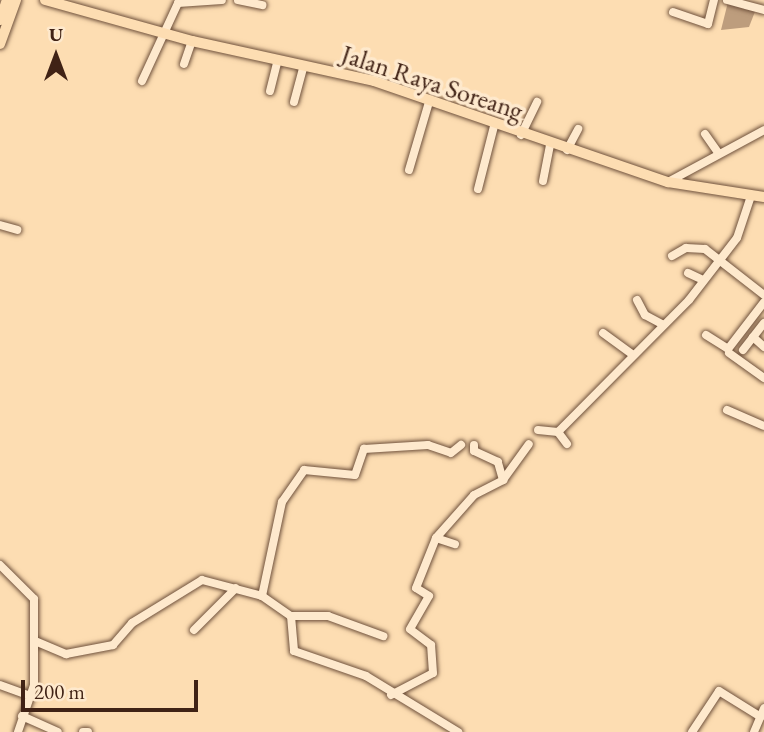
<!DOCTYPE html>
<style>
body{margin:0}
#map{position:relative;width:764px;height:732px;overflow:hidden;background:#fdddb2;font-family:"EB Garamond",serif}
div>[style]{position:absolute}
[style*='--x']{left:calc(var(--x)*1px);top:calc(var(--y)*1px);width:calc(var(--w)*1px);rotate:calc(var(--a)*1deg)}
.water>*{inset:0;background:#bd9d7d}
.roads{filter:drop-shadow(0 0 2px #6f513c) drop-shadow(0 0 2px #6f513c)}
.minor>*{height:8px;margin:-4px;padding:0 4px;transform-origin:4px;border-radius:4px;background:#fee9cd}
.major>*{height:10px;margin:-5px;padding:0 5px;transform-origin:5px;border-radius:5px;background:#fdddb2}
.highway>*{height:10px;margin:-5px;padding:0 5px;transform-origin:5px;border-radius:5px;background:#fdddb2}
span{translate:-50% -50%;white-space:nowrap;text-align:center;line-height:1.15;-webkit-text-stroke:7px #fee9cd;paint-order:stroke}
.street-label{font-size:26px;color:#402215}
.north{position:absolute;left:21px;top:21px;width:70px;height:70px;-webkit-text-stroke:5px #fee9cd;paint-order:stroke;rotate:0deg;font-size:19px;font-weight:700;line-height:28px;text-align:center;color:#402215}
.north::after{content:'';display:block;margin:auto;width:24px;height:32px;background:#402215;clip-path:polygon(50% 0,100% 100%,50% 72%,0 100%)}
.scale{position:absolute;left:21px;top:680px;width:177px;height:32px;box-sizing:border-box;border:4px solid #402215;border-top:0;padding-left:9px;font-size:21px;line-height:24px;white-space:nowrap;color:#402215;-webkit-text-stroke:5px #fee9cd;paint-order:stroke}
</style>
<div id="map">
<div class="water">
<div style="clip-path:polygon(728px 2px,756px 9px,749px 27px,721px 30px)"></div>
</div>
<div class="roads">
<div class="minor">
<div style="--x:238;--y:0;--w:25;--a:12"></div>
<div style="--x:727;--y:0;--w:38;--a:15"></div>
<div style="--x:673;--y:12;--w:37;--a:19"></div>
<div style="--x:708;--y:24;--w:25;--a:-76"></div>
<div style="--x:184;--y:64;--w:24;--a:-71"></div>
<div style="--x:142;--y:81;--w:86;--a:-65.2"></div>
<div style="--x:178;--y:3;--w:44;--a:-3.9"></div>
<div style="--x:270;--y:91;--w:32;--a:-76"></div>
<div style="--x:294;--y:102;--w:38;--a:-75"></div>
<div style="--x:705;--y:134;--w:24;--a:55"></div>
<div style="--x:521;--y:135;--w:37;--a:-64"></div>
<div style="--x:567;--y:150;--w:24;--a:-62"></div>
<div style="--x:409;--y:170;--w:71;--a:-73.6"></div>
<div style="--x:543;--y:181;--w:37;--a:-79"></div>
<div style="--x:668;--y:182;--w:109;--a:-28.4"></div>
<div style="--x:478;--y:189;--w:65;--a:-75.7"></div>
<div style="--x:0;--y:225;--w:18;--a:16"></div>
<div style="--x:672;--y:256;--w:16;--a:-30"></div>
<div style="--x:686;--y:248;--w:19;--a:3"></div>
<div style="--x:705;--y:249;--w:75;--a:37.9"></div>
<div style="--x:688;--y:273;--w:14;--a:25"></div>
<div style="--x:637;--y:300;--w:17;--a:62"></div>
<div style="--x:645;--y:315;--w:19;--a:28"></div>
<div style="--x:764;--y:323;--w:18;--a:128"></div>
<div style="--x:753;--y:337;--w:15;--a:42"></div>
<div style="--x:603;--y:333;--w:36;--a:36"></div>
<div style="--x:706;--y:335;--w:26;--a:32"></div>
<div style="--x:728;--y:349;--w:59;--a:-52.5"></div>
<div style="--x:743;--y:350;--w:16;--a:-52"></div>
<div style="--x:729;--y:353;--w:43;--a:35.5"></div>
<div style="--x:727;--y:410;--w:40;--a:23.4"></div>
<div style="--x:538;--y:430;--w:20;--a:6"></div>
<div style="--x:567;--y:444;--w:15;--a:-127"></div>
<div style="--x:558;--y:432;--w:186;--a:-45.2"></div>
<div style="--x:689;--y:300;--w:78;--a:-52.3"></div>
<div style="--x:737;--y:238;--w:44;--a:-71.6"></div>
<div style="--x:503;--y:480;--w:44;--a:-54.2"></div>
<div style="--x:436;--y:538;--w:57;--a:-48.5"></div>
<div style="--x:474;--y:495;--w:33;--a:-27"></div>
<div style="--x:503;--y:480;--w:19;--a:-106"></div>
<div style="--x:498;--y:462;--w:26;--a:-155"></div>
<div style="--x:474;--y:451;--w:6;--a:-90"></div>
<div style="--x:0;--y:565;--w:48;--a:45"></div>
<div style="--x:34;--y:599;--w:86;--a:90"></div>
<div style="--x:34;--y:685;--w:50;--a:108.8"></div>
<div style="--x:262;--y:596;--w:96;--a:-78"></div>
<div style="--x:282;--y:502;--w:39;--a:-55"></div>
<div style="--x:304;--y:470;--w:51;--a:5.6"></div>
<div style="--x:355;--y:475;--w:28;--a:-71"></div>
<div style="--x:364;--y:449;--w:64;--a:-3.6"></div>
<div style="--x:428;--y:445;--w:24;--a:19"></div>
<div style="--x:451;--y:453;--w:13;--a:-39"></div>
<div style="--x:291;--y:616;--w:37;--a:0"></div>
<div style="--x:328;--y:616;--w:59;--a:20"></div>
<div style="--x:194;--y:630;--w:59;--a:-45"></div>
<div style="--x:35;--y:641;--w:34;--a:23"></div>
<div style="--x:66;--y:654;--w:48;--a:-10.8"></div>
<div style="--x:113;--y:645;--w:29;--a:-49"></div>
<div style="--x:132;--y:623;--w:82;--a:-31.6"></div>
<div style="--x:202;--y:580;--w:62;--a:14.9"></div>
<div style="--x:262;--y:596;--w:35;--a:35"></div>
<div style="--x:291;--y:616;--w:35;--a:85"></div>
<div style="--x:294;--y:651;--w:76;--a:19.1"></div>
<div style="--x:366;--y:676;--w:108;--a:31.3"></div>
<div style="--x:0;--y:685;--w:33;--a:20"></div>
<div style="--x:391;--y:695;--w:47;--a:-27.6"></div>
<div style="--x:433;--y:673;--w:28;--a:-94"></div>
<div style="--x:431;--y:645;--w:26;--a:-143"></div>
<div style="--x:410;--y:629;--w:38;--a:-60"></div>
<div style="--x:429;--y:596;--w:15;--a:-148"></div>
<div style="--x:416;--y:588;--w:54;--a:-68.2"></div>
<div style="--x:436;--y:538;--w:20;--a:18"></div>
<div style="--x:22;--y:716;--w:39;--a:24"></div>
<div style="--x:83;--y:732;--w:5;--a:0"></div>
<div style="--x:692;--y:732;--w:49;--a:-56.6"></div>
<div style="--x:719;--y:691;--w:49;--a:31.8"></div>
<div style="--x:754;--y:732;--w:26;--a:-67"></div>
</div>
<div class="major">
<div style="--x:45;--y:0;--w:153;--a:15.6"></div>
<div style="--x:192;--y:41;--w:186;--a:12.4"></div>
<div style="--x:374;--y:81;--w:311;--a:19"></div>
<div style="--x:668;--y:182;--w:97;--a:8.9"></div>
</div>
<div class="highway">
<div style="--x:0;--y:20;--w:21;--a:-71"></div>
<div style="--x:0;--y:44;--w:47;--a:-70"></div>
</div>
</div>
<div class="street-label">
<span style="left:432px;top:83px;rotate:18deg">Jalan Raya Soreang</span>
</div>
<div class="north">U</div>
<div class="scale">200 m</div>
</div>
